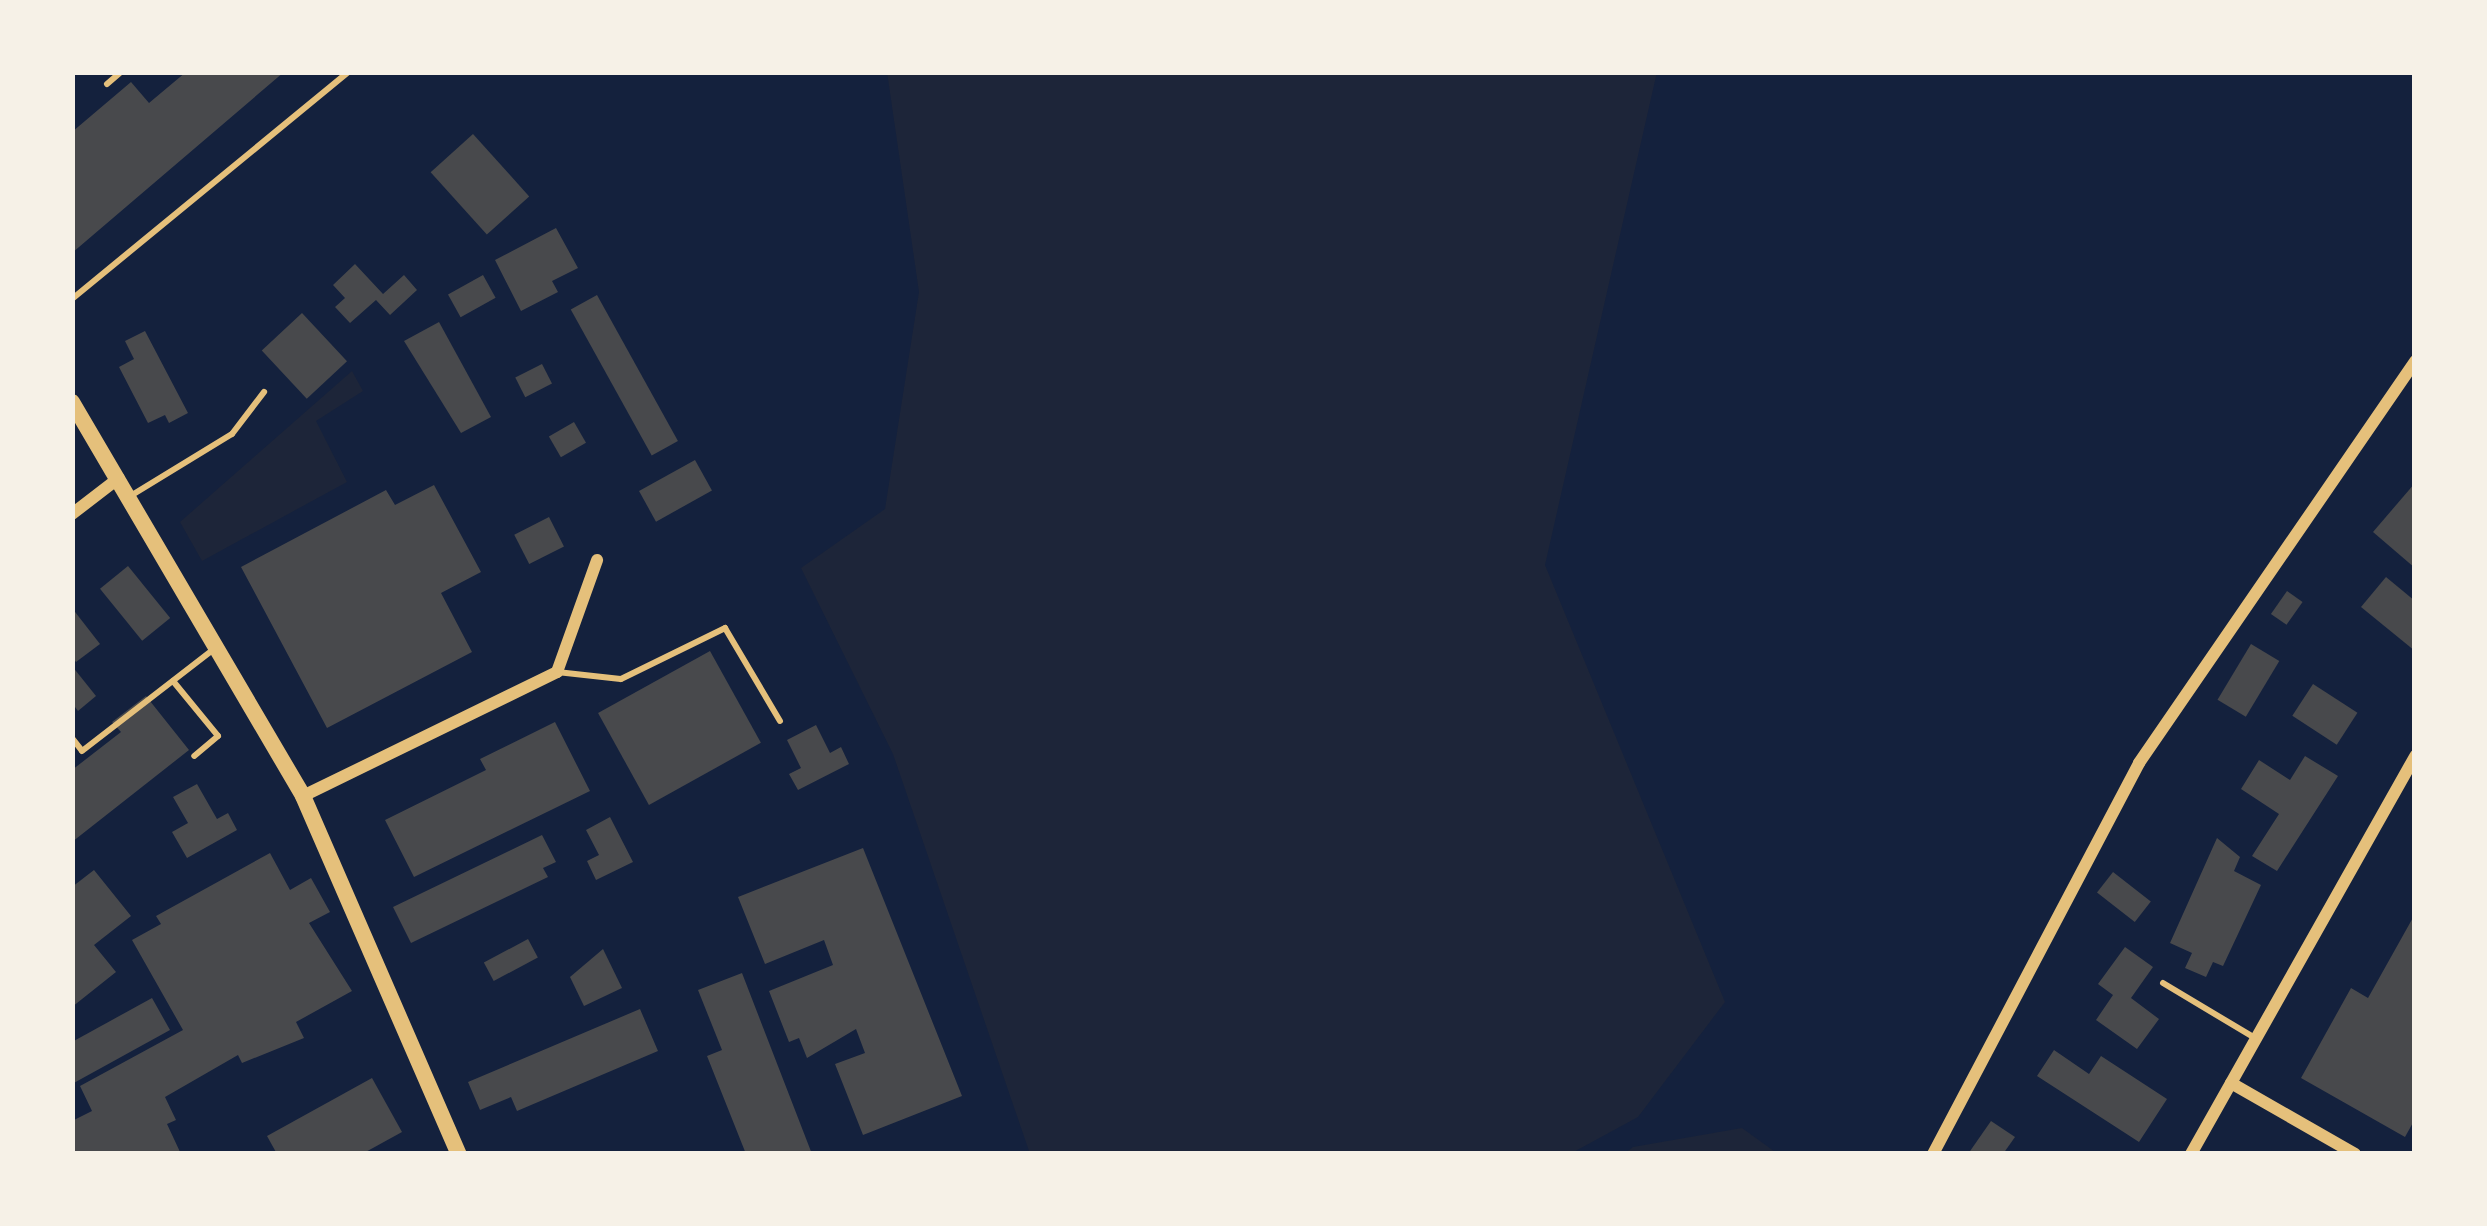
<!DOCTYPE html>
<style>
body{margin:0}
#map{position:relative;width:2487px;height:1226px;overflow:hidden;background:#14213d;font-family:"Playfair Display",serif}
div>[style]{position:absolute}
[style*='--x']{left:calc(var(--x)*1px);top:calc(var(--y)*1px);width:calc(var(--w)*1px);rotate:calc(var(--a)*1deg)}
.green>*{inset:0;background:#1d2539}
.building>*{inset:0;background:#48494c;transform-origin:0 0}
.service>*{height:6px;margin:-3px;padding:0 3px;transform-origin:3px;border-radius:3px;background:#e5c07b}
.minor>*{height:12px;margin:-6px;padding:0 6px;transform-origin:6px;border-radius:6px;background:#e5c07b}
.tertiary>*{height:16px;margin:-8px;padding:0 8px;transform-origin:8px;border-radius:8px;background:#e5c07b}
span{translate:-50% -50%;white-space:nowrap;text-align:center;line-height:1.15;-webkit-text-stroke:12px #f6f1e7;paint-order:stroke}
.frame{position:absolute;inset:0;border:75px solid #f6f1e7;pointer-events:none}
</style>
<div id="map">
<div class="green">
<div style="clip-path:polygon(887px 72px,1657px 72px,1545px 565px,1725px 1002px,1638px 1117px,1570px 1154px,1030px 1154px,893px 754px,801px 568px,885px 509px,919px 292px)"></div>
<div style="clip-path:polygon(352px 371px,363px 391px,316px 421px,347px 482px,202px 561px,180px 522px)"></div>
<div style="clip-path:polygon(1742px 1128px,1778px 1154px,1624px 1154px,1633px 1147px)"></div>
</div>
<div class="building">
<div style="clip-path:polygon(186px 72px,284px 72px,72px 253px,72px 132px,131px 82px,149px 103px)"></div>
<div style="left:473px;top:134px;width:84px;height:57px;rotate:48deg"></div>
<div style="clip-path:polygon(556px 228px,578px 268px,552px 281px,558px 292px,521px 311px,495px 260px)"></div>
<div style="clip-path:polygon(355px 264px,383px 294px,404px 275px,417px 290px,390px 315px,376px 300px,350px 323px,335px 307px,345px 298px,333px 285px)"></div>
<div style="left:483px;top:275px;width:26px;height:40px;rotate:61deg"></div>
<div style="left:597px;top:295px;width:167px;height:30px;rotate:61deg"></div>
<div style="left:302px;top:313px;width:66px;height:55px;rotate:47deg"></div>
<div style="clip-path:polygon(439px 322px,491px 417px,461px 433px,404px 341px)"></div>
<div style="clip-path:polygon(145px 331px,188px 413px,169px 423px,165px 415px,148px 423px,119px 367px,134px 359px,125px 341px)"></div>
<div style="left:542px;top:364px;width:22px;height:30px;rotate:63deg"></div>
<div style="left:574px;top:422px;width:24px;height:29px;rotate:60deg"></div>
<div style="left:695px;top:460px;width:35px;height:64px;rotate:61deg"></div>
<div style="clip-path:polygon(2415px 483px,2415px 568px,2373px 532px)"></div>
<div style="clip-path:polygon(434px 485px,481px 572px,441px 593px,472px 652px,327px 728px,241px 567px,386px 490px,395px 505px)"></div>
<div style="left:549px;top:517px;width:33px;height:39px;rotate:63deg"></div>
<div style="left:128px;top:566px;width:67px;height:36px;rotate:51deg"></div>
<div style="clip-path:polygon(2386px 577px,2415px 601px,2415px 651px,2361px 607px)"></div>
<div style="left:2287px;top:591px;width:19px;height:28px;rotate:35deg"></div>
<div style="clip-path:polygon(72px 608px,100px 644px,76px 662px,72px 657px)"></div>
<div style="left:2251px;top:644px;width:33px;height:65px;rotate:31deg"></div>
<div style="left:710px;top:651px;width:105px;height:128px;rotate:61deg"></div>
<div style="clip-path:polygon(72px 666px,96px 696px,78px 711px,72px 703px)"></div>
<div style="left:2313px;top:684px;width:53px;height:38px;rotate:33deg"></div>
<div style="clip-path:polygon(146px 696px,189px 750px,72px 842px,72px 770px,121px 732px,112px 722px)"></div>
<div style="clip-path:polygon(555px 722px,590px 791px,414px 877px,385px 820px,486px 770px,480px 759px)"></div>
<div style="clip-path:polygon(816px 725px,830px 753px,841px 747px,849px 764px,798px 790px,789px 774px,801px 768px,787px 740px)"></div>
<div style="clip-path:polygon(2305px 756px,2338px 776px,2277px 871px,2252px 856px,2279px 814px,2241px 789px,2259px 760px,2290px 780px)"></div>
<div style="clip-path:polygon(197px 784px,217px 819px,228px 813px,237px 830px,187px 858px,172px 832px,188px 823px,173px 797px)"></div>
<div style="clip-path:polygon(610px 817px,633px 862px,596px 880px,587px 861px,599px 855px,586px 830px)"></div>
<div style="clip-path:polygon(542px 835px,556px 862px,543px 868px,548px 877px,411px 943px,393px 907px)"></div>
<div style="clip-path:polygon(2217px 838px,2240px 857px,2234px 871px,2261px 885px,2223px 966px,2213px 962px,2206px 977px,2185px 968px,2192px 953px,2170px 943px)"></div>
<div style="clip-path:polygon(863px 848px,962px 1096px,863px 1135px,835px 1064px,865px 1053px,856px 1029px,807px 1058px,799px 1038px,789px 1042px,769px 991px,833px 965px,824px 940px,765px 964px,738px 897px)"></div>
<div style="clip-path:polygon(270px 853px,290px 890px,311px 878px,330px 912px,309px 923px,352px 991px,296px 1022px,304px 1038px,242px 1063px,238px 1055px,165px 1097px,176px 1120px,167px 1124px,181px 1154px,72px 1154px,72px 1121px,92px 1111px,80px 1086px,183px 1030px,132px 940px,161px 924px,156px 916px)"></div>
<div style="clip-path:polygon(94px 870px,131px 916px,94px 945px,116px 972px,72px 1007px,72px 887px)"></div>
<div style="left:2113px;top:872px;width:48px;height:26px;rotate:38deg"></div>
<div style="clip-path:polygon(2415px 914px,2415px 1119px,2405px 1137px,2301px 1078px,2351px 988px,2368px 998px)"></div>
<div style="left:528px;top:939px;width:21px;height:50px;rotate:62deg"></div>
<div style="clip-path:polygon(2125px 947px,2153px 967px,2131px 998px,2159px 1019px,2137px 1049px,2096px 1020px,2113px 995px,2098px 984px)"></div>
<div style="clip-path:polygon(603px 949px,622px 988px,584px 1006px,570px 977px)"></div>
<div style="clip-path:polygon(742px 973px,812px 1154px,746px 1154px,707px 1056px,722px 1050px,698px 990px)"></div>
<div style="clip-path:polygon(152px 998px,170px 1030px,72px 1084px,72px 1042px)"></div>
<div style="clip-path:polygon(640px 1009px,658px 1051px,517px 1111px,511px 1097px,480px 1110px,468px 1082px)"></div>
<div style="clip-path:polygon(2054px 1050px,2089px 1074px,2101px 1056px,2167px 1099px,2139px 1142px,2037px 1076px)"></div>
<div style="clip-path:polygon(372px 1078px,402px 1132px,362px 1154px,277px 1154px,267px 1136px)"></div>
<div style="clip-path:polygon(1991px 1121px,2015px 1137px,2003px 1154px,1968px 1154px)"></div>
</div>
<div class="service">
<div style="--x:107;--y:84;--w:18;--a:-41"></div>
<div style="--x:72;--y:299;--w:357;--a:-39.4"></div>
<div style="--x:132;--y:495;--w:117;--a:-31.4"></div>
<div style="--x:232;--y:434;--w:53;--a:-52.7"></div>
<div style="--x:557;--y:672;--w:64;--a:6.2"></div>
<div style="--x:621;--y:679;--w:116;--a:-26.1"></div>
<div style="--x:725;--y:628;--w:108;--a:59.4"></div>
<div style="--x:173;--y:681;--w:71;--a:50.7"></div>
<div style="--x:218;--y:736;--w:31;--a:140"></div>
<div style="--x:72;--y:738;--w:16;--a:52"></div>
<div style="--x:82;--y:751;--w:167;--a:-37.7"></div>
<div style="--x:2163;--y:983;--w:107;--a:30.9"></div>
</div>
<div class="minor">
<div style="--x:72;--y:514;--w:59;--a:-37.5"></div>
<div style="--x:303;--y:796;--w:283;--a:-26"></div>
<div style="--x:557;--y:672;--w:119;--a:-70.3"></div>
<div style="--x:2231;--y:1083;--w:143;--a:29.8"></div>
<div style="--x:1933;--y:1154;--w:442;--a:-62.2"></div>
<div style="--x:2139;--y:763;--w:488;--a:-55.5"></div>
<div style="--x:2191;--y:1154;--w:457;--a:-60.6"></div>
</div>
<div class="tertiary">
<div style="--x:72;--y:402;--w:457;--a:59.6"></div>
<div style="--x:303;--y:796;--w:391;--a:66.5"></div>
</div>
<div class="frame"></div>
</div>
